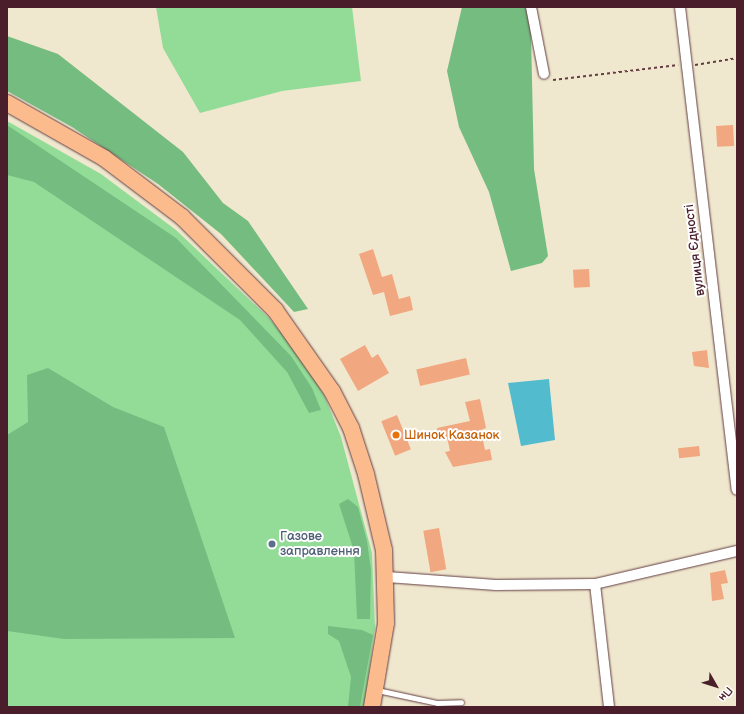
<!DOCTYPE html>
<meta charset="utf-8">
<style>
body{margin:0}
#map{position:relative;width:744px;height:714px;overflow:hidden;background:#f0e8ce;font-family:"Balsamiq Sans",sans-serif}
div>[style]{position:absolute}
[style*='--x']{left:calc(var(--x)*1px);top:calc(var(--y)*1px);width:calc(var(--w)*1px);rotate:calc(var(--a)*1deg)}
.green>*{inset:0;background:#92dc97}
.forest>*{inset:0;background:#75bc80}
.water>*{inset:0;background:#52bcce}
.building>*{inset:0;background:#f1a77f;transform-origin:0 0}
.path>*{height:1.5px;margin-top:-0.75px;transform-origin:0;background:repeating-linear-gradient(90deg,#633d43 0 3px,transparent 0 6px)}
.roads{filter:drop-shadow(0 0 1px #633d43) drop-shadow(0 0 1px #633d43)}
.lane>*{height:5px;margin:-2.5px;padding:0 2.5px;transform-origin:2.5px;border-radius:2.5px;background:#fff}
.street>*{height:10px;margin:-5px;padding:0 5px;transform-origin:5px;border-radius:5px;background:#fff}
.primary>*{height:16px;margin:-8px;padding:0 8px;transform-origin:8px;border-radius:8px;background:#fbbb8d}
.dots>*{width:11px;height:11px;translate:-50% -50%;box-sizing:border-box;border:2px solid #fff;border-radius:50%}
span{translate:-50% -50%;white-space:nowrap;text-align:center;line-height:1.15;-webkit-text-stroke:4px #fff;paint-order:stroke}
.street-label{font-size:13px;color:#4a1f2b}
.food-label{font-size:13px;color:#c56008}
.left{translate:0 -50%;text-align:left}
.service-label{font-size:13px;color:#4e5e75}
.frame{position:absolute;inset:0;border:8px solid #4a1f2b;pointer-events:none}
.north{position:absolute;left:696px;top:666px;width:40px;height:40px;-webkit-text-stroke:3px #fff;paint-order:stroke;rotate:129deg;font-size:11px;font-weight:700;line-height:16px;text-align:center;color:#4a1f2b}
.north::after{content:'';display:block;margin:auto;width:14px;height:18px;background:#4a1f2b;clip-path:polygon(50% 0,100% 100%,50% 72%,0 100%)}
</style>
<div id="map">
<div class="green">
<div style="clip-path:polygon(156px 7px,352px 7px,361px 81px,282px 91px,200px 113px,163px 48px)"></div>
<div style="clip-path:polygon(7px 121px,101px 174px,176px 230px,269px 318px,302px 357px,325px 397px,341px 437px,372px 553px,375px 628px,364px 707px,7px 707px)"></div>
</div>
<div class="forest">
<div style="clip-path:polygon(462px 7px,528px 7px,531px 34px,534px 169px,548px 256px,542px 263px,511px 271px,489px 192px,459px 127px,447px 71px)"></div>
<div style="clip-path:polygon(7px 36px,58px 54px,183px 152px,223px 203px,248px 221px,308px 309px,294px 312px,221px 234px,158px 184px,72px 127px,7px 91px)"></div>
<div style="clip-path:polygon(7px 125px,176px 238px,291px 356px,312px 388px,321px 410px,309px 413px,287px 372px,240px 320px,34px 182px,7px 175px)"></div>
<div style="clip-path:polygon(48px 368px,113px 407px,164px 427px,235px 638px,64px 639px,7px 631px,7px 435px,28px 422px,27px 375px)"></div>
<div style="clip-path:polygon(348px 499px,358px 507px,367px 541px,371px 570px,370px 619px,357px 619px,354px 551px,339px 504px)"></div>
<div style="clip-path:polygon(328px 626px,362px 630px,373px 635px,360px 707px,348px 707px,351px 677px,339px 641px,328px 634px)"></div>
</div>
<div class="water">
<div style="clip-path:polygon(549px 379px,555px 440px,521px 446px,508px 383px)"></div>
</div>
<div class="building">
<div style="left:733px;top:125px;width:21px;height:17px;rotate:87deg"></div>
<div style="clip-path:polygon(373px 249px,382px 277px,392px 274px,399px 299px,410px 296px,413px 310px,390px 316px,384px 292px,373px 295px,359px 254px)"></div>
<div style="left:589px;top:269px;width:18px;height:16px;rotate:87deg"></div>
<div style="clip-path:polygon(365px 345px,372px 358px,378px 354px,389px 373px,358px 391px,340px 359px)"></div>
<div style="clip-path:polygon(707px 350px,709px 368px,694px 366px,692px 352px)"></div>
<div style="left:466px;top:358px;width:17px;height:51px;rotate:77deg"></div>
<div style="clip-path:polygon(480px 399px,486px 428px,481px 430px,485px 450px,490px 449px,492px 460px,453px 467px,445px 452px,450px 451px,447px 437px,439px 439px,437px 428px,470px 421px,465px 402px)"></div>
<div style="left:397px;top:415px;width:37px;height:17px;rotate:68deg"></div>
<div style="left:699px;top:446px;width:10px;height:21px;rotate:84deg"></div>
<div style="left:439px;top:528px;width:42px;height:16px;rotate:80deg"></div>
<div style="clip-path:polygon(725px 570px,728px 583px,721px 584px,724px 599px,712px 601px,710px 573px)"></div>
</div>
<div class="path">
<div style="--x:695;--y:65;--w:43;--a:-9.5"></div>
<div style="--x:553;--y:80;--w:126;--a:-6.8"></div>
</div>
<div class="roads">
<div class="lane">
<div style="--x:377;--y:690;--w:61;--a:12.2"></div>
<div style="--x:437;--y:703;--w:24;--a:-2"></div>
</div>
<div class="street">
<div style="--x:531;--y:7;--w:68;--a:79"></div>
<div style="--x:680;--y:7;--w:486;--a:83.3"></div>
<div style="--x:387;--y:577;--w:109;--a:4.2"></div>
<div style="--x:496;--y:585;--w:99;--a:-0.6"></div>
<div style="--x:595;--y:584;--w:146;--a:-13.1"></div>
<div style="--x:595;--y:584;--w:124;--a:83.5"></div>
</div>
<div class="primary">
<div style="--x:7;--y:103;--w:112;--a:29.6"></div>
<div style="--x:104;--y:158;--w:98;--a:37.1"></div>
<div style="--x:182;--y:217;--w:132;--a:45"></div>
<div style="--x:275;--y:310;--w:99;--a:54.9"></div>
<div style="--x:332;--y:391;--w:42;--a:62.8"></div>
<div style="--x:351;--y:428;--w:48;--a:71.9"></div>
<div style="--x:366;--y:474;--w:78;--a:76.7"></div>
<div style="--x:384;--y:550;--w:73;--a:88.4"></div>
<div style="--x:386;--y:623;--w:85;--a:99.5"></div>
</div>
</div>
<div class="dots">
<div style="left:396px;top:435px;background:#e8710a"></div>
<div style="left:272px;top:544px;background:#5c6f8a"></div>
</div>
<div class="street-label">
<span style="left:695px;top:250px;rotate:-97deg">вулиця Єдності</span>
</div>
<div class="food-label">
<span class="left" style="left:404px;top:435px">Шинок Казанок</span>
</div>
<div class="service-label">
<span class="left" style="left:280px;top:544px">Газове<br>заправлення</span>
</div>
<div class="frame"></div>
<div class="north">Пн</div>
</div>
